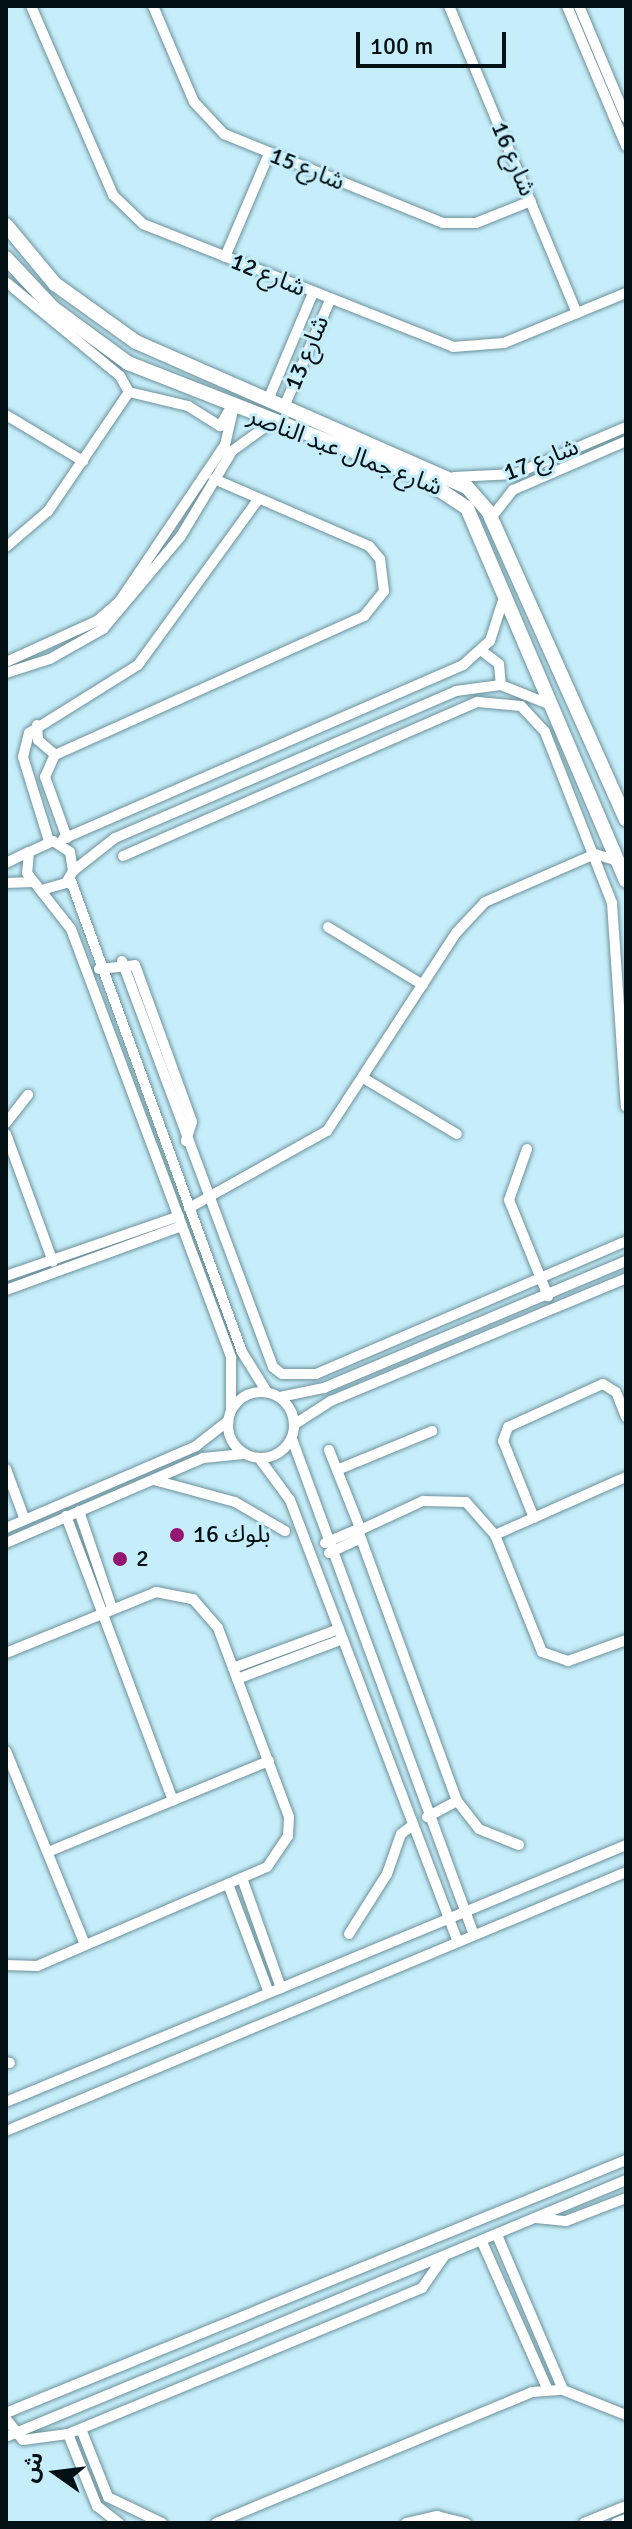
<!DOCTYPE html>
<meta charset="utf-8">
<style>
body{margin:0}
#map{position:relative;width:632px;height:2529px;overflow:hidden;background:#c6eefa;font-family:Signika,"Noto Sans Arabic",sans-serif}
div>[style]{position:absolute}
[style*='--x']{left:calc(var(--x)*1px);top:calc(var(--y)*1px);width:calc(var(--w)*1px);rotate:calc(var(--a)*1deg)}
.roads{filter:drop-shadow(0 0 2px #6c919c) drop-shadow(0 0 2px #6c919c)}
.minor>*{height:10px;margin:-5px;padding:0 5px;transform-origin:5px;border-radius:5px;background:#fff}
.minor>.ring{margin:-5px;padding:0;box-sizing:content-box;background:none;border:10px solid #fff;border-radius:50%}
.secondary>*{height:14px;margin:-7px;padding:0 7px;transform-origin:7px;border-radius:7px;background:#fff}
.dots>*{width:22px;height:22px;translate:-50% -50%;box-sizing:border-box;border:4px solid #c6eefa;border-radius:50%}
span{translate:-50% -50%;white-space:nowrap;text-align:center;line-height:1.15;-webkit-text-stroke:6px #c6eefa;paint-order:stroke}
.street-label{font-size:24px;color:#031014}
.poi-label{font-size:24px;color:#031014}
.left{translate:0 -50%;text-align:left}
.frame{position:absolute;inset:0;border:8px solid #031014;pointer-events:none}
.north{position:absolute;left:16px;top:2433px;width:80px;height:80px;-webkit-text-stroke:6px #c6eefa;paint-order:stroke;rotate:284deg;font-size:22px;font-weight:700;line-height:32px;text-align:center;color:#031014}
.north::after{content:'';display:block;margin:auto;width:28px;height:36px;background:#031014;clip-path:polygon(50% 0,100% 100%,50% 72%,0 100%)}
.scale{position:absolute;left:356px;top:32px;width:150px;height:36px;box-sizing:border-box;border:4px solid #031014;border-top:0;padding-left:10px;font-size:24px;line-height:28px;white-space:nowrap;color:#031014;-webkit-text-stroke:6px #c6eefa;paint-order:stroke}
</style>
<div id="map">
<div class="roads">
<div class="minor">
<div style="--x:31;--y:6;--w:206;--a:66.5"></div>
<div style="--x:113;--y:195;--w:42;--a:44"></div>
<div style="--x:143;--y:224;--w:334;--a:21.6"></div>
<div style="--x:453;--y:347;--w:51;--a:-4.5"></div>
<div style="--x:504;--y:343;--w:132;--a:-22.3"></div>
<div style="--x:153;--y:6;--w:104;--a:66.9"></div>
<div style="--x:194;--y:102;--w:44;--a:46.8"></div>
<div style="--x:224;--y:134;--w:236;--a:22.1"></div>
<div style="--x:443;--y:223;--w:33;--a:0"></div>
<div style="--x:476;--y:223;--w:59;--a:-21.8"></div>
<div style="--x:449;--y:6;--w:333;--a:67.4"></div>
<div style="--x:567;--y:6;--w:152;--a:67.1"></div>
<div style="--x:579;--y:6;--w:121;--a:67.2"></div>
<div style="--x:225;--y:257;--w:112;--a:-66.9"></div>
<div style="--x:6;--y:282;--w:148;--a:39.5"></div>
<div style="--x:120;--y:376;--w:18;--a:61"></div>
<div style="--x:129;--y:392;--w:144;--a:124.2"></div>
<div style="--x:48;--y:511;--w:55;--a:139.4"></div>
<div style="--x:129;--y:392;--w:61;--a:13.3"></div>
<div style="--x:188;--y:406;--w:38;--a:32"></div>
<div style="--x:220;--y:426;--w:16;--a:-60"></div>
<div style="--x:268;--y:400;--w:116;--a:-67.2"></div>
<div style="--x:284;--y:407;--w:116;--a:-66.7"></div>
<div style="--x:6;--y:415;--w:90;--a:30.9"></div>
<div style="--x:454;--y:477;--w:61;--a:-2.8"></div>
<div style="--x:515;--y:474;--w:121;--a:-22.9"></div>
<div style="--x:491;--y:518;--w:36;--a:-52"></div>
<div style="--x:513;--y:490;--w:123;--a:-23.4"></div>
<div style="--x:482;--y:651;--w:21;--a:37"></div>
<div style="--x:499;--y:664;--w:21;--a:85"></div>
<div style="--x:6;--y:662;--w:100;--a:-24.3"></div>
<div style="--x:97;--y:621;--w:29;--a:-41"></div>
<div style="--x:119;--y:602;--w:189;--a:-56"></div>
<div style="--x:225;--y:445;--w:37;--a:-77"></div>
<div style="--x:6;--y:673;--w:46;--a:-17.7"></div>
<div style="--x:50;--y:659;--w:61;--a:-29.5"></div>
<div style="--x:103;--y:629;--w:121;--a:-50"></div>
<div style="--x:181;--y:536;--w:99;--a:-59"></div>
<div style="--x:232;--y:451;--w:49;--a:-35.9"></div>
<div style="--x:37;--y:725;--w:15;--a:86"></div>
<div style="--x:38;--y:740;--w:23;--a:41"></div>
<div style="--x:67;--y:838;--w:65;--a:-109.8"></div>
<div style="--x:45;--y:777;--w:24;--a:-66"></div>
<div style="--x:55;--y:755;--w:339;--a:-24.2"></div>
<div style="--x:364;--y:616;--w:32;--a:-51"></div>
<div style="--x:384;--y:591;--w:32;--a:-97"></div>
<div style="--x:380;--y:559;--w:17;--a:-130"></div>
<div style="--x:369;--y:546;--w:169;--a:-156.6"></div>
<div style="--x:63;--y:839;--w:436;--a:-23.5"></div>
<div style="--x:463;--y:665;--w:36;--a:-42"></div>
<div style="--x:490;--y:641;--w:46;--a:-72.3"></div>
<div style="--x:49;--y:841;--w:88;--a:-107.2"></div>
<div style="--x:23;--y:757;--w:25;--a:-76"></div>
<div style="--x:29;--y:733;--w:128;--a:-32"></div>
<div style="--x:138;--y:665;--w:204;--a:-54"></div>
<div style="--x:123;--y:856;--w:387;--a:-23.5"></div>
<div style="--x:478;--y:702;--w:43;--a:5.3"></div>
<div style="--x:521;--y:706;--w:35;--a:47"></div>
<div style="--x:545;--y:732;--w:184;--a:68.6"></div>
<div style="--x:612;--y:903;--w:204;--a:86.1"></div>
<div style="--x:6;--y:863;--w:25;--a:-26"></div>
<div style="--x:73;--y:871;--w:53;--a:-38.2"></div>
<div style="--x:115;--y:838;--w:371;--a:-23.3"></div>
<div style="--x:456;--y:691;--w:45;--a:-7.6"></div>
<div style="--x:501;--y:685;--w:54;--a:21.8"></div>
<div style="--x:70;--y:878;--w:504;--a:70.06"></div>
<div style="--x:242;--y:1352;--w:47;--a:58"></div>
<div style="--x:6;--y:883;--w:27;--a:-2"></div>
<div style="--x:45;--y:889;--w:22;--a:-16"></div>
<div style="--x:66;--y:883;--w:14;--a:-60"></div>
<div style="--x:73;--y:871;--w:19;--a:-99"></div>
<div style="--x:70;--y:852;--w:20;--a:-147"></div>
<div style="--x:53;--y:841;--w:26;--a:155"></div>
<div style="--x:29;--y:852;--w:21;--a:95"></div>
<div style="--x:27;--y:873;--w:71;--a:51.8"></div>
<div style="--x:71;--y:929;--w:458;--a:69.5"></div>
<div style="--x:231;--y:1358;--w:52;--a:90"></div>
<div style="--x:328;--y:927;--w:111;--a:31.4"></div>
<div style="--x:122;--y:961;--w:433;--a:69.6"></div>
<div style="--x:273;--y:1367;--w:11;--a:38"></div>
<div style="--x:282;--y:1374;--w:34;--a:0"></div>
<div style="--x:316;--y:1374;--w:337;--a:-23.2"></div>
<div style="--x:99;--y:969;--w:36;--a:-6"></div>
<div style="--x:135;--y:965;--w:167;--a:70"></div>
<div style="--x:192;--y:1122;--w:20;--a:108"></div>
<div style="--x:365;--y:1079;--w:107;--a:30.9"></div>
<div style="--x:6;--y:1123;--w:36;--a:-52"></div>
<div style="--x:6;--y:1134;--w:136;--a:69.8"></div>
<div style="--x:527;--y:1149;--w:54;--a:109.4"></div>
<div style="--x:509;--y:1200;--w:104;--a:67.9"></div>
<div style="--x:189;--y:1208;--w:158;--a:-29.2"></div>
<div style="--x:327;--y:1131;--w:236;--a:-56.9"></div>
<div style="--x:456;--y:933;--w:42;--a:-46.9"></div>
<div style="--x:485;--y:902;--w:120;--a:-23.6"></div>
<div style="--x:595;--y:854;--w:24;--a:17"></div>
<div style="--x:6;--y:1276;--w:183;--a:-19.1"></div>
<div style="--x:6;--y:1290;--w:187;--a:-20"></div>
<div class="ring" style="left:228px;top:1392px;width:56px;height:56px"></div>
<div style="--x:280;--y:1397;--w:45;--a:-11.6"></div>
<div style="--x:324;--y:1388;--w:328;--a:-22.8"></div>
<div style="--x:295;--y:1424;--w:43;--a:-32.6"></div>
<div style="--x:331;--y:1401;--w:320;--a:-22.6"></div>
<div style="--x:292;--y:1439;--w:528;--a:69.85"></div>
<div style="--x:259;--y:1458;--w:52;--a:53.6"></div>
<div style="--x:290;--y:1500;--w:473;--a:69.2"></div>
<div style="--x:6;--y:1469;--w:54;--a:69.6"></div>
<div style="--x:337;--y:1470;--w:103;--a:-22.3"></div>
<div style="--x:154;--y:1480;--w:84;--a:15.2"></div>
<div style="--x:235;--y:1502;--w:58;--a:30.1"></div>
<div style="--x:79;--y:1511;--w:102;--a:71.2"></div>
<div style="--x:66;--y:1516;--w:304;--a:69.4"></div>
<div style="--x:534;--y:1518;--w:83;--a:-111.9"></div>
<div style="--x:503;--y:1441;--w:15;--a:-70"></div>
<div style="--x:508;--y:1427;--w:104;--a:-24.4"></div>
<div style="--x:603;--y:1384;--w:15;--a:32"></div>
<div style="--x:616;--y:1392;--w:27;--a:68"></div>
<div style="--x:6;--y:1528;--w:207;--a:-23.3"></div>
<div style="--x:196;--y:1446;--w:41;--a:-38"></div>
<div style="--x:495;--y:1535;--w:143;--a:-23.9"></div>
<div style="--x:6;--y:1543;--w:215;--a:-23.3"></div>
<div style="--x:203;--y:1458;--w:41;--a:-5.6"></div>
<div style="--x:325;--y:1543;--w:38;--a:-23"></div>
<div style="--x:360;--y:1528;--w:84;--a:-111.7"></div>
<div style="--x:329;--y:1553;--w:31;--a:-25"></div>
<div style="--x:6;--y:1653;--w:162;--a:-22.1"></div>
<div style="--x:156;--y:1592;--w:38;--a:11"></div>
<div style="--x:193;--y:1599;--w:38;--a:49"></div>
<div style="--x:218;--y:1628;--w:202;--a:69.4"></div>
<div style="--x:289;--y:1817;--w:19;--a:93"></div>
<div style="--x:288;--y:1836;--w:37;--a:124"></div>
<div style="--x:267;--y:1867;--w:250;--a:156.7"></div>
<div style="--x:37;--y:1966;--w:31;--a:-178"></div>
<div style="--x:233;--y:1668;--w:113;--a:-20.2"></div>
<div style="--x:237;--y:1679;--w:113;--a:-20.7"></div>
<div style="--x:6;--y:1751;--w:209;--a:67.8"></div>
<div style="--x:427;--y:1817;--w:34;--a:-28"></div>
<div style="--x:519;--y:1845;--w:43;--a:-158.2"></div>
<div style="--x:479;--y:1829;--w:36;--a:-128"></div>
<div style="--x:457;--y:1801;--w:288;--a:-110.1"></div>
<div style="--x:358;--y:1531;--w:72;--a:-24.8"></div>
<div style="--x:423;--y:1501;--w:43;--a:1.3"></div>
<div style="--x:466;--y:1502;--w:44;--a:48.7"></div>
<div style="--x:495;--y:1535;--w:126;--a:68.1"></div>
<div style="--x:542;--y:1652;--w:28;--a:19"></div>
<div style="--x:568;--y:1661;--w:62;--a:-19.9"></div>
<div style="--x:48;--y:1852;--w:239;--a:-22.4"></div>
<div style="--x:242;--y:1878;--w:117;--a:70.5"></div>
<div style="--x:228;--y:1884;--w:116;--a:69.4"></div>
<div style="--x:349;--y:1934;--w:71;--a:-57.7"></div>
<div style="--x:387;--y:1874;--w:42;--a:-70.7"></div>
<div style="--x:401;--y:1834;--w:15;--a:-37"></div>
<div style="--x:6;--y:2062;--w:4;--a:14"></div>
<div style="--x:6;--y:2102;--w:671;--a:-22.51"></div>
<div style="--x:6;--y:2131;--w:672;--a:-22.67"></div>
<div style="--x:536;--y:2218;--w:30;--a:6"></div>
<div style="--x:566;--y:2221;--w:64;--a:-21"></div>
<div style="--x:497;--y:2235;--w:168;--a:66.9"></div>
<div style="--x:482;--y:2242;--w:160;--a:66"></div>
<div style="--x:6;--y:2413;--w:670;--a:-22.2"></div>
<div style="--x:6;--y:2419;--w:27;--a:51"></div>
<div style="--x:23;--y:2440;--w:45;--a:-7.6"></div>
<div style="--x:68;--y:2434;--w:383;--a:-22.4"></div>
<div style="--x:422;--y:2288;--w:37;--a:-55"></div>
<div style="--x:81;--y:2429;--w:73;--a:68.3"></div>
<div style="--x:108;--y:2497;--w:60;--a:25.7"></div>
<div style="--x:68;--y:2434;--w:78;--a:68.1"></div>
<div style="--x:97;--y:2506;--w:28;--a:38"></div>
<div style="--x:6;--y:2437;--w:671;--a:-22.51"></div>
<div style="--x:216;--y:2523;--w:342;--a:-22.5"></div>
<div style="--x:532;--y:2392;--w:31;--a:-4"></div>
<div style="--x:563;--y:2390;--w:68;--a:21.6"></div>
<div style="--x:406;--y:2523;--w:32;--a:-13"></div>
<div style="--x:437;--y:2516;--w:30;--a:14"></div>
<div style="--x:584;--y:2523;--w:45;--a:-22"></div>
<div style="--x:616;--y:2523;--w:11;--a:-22"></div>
</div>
<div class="secondary">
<div style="--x:6;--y:225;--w:77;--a:50.3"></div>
<div style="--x:55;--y:284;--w:100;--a:35.6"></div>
<div style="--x:136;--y:342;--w:361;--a:23.7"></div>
<div style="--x:467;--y:487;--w:32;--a:49"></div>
<div style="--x:488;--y:511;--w:338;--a:65.9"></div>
<div style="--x:6;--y:258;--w:69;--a:46.8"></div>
<div style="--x:53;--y:308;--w:93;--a:36.3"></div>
<div style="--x:128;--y:363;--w:316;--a:21.4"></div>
<div style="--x:422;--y:478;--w:54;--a:33.7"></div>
<div style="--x:467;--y:508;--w:405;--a:66.9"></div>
</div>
</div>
<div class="dots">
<div style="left:177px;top:1535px;background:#941670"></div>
<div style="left:120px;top:1559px;background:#941670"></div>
</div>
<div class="street-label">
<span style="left:513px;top:159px;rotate:67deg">شارع 16</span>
<span style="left:307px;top:169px;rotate:22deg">شارع 15</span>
<span style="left:268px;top:275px;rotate:22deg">شارع 12</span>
<span style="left:307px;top:353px;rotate:-67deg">شارع 13</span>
<span style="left:345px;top:452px;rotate:21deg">شارع جمال عبد الناصر</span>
<span style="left:541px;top:460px;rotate:-21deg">شارع 17</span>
</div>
<div class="poi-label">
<span class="left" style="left:193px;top:1535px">بلوك 16</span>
<span class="left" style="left:136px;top:1559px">2</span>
</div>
<div class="frame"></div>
<div class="north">ش</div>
<div class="scale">100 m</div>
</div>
